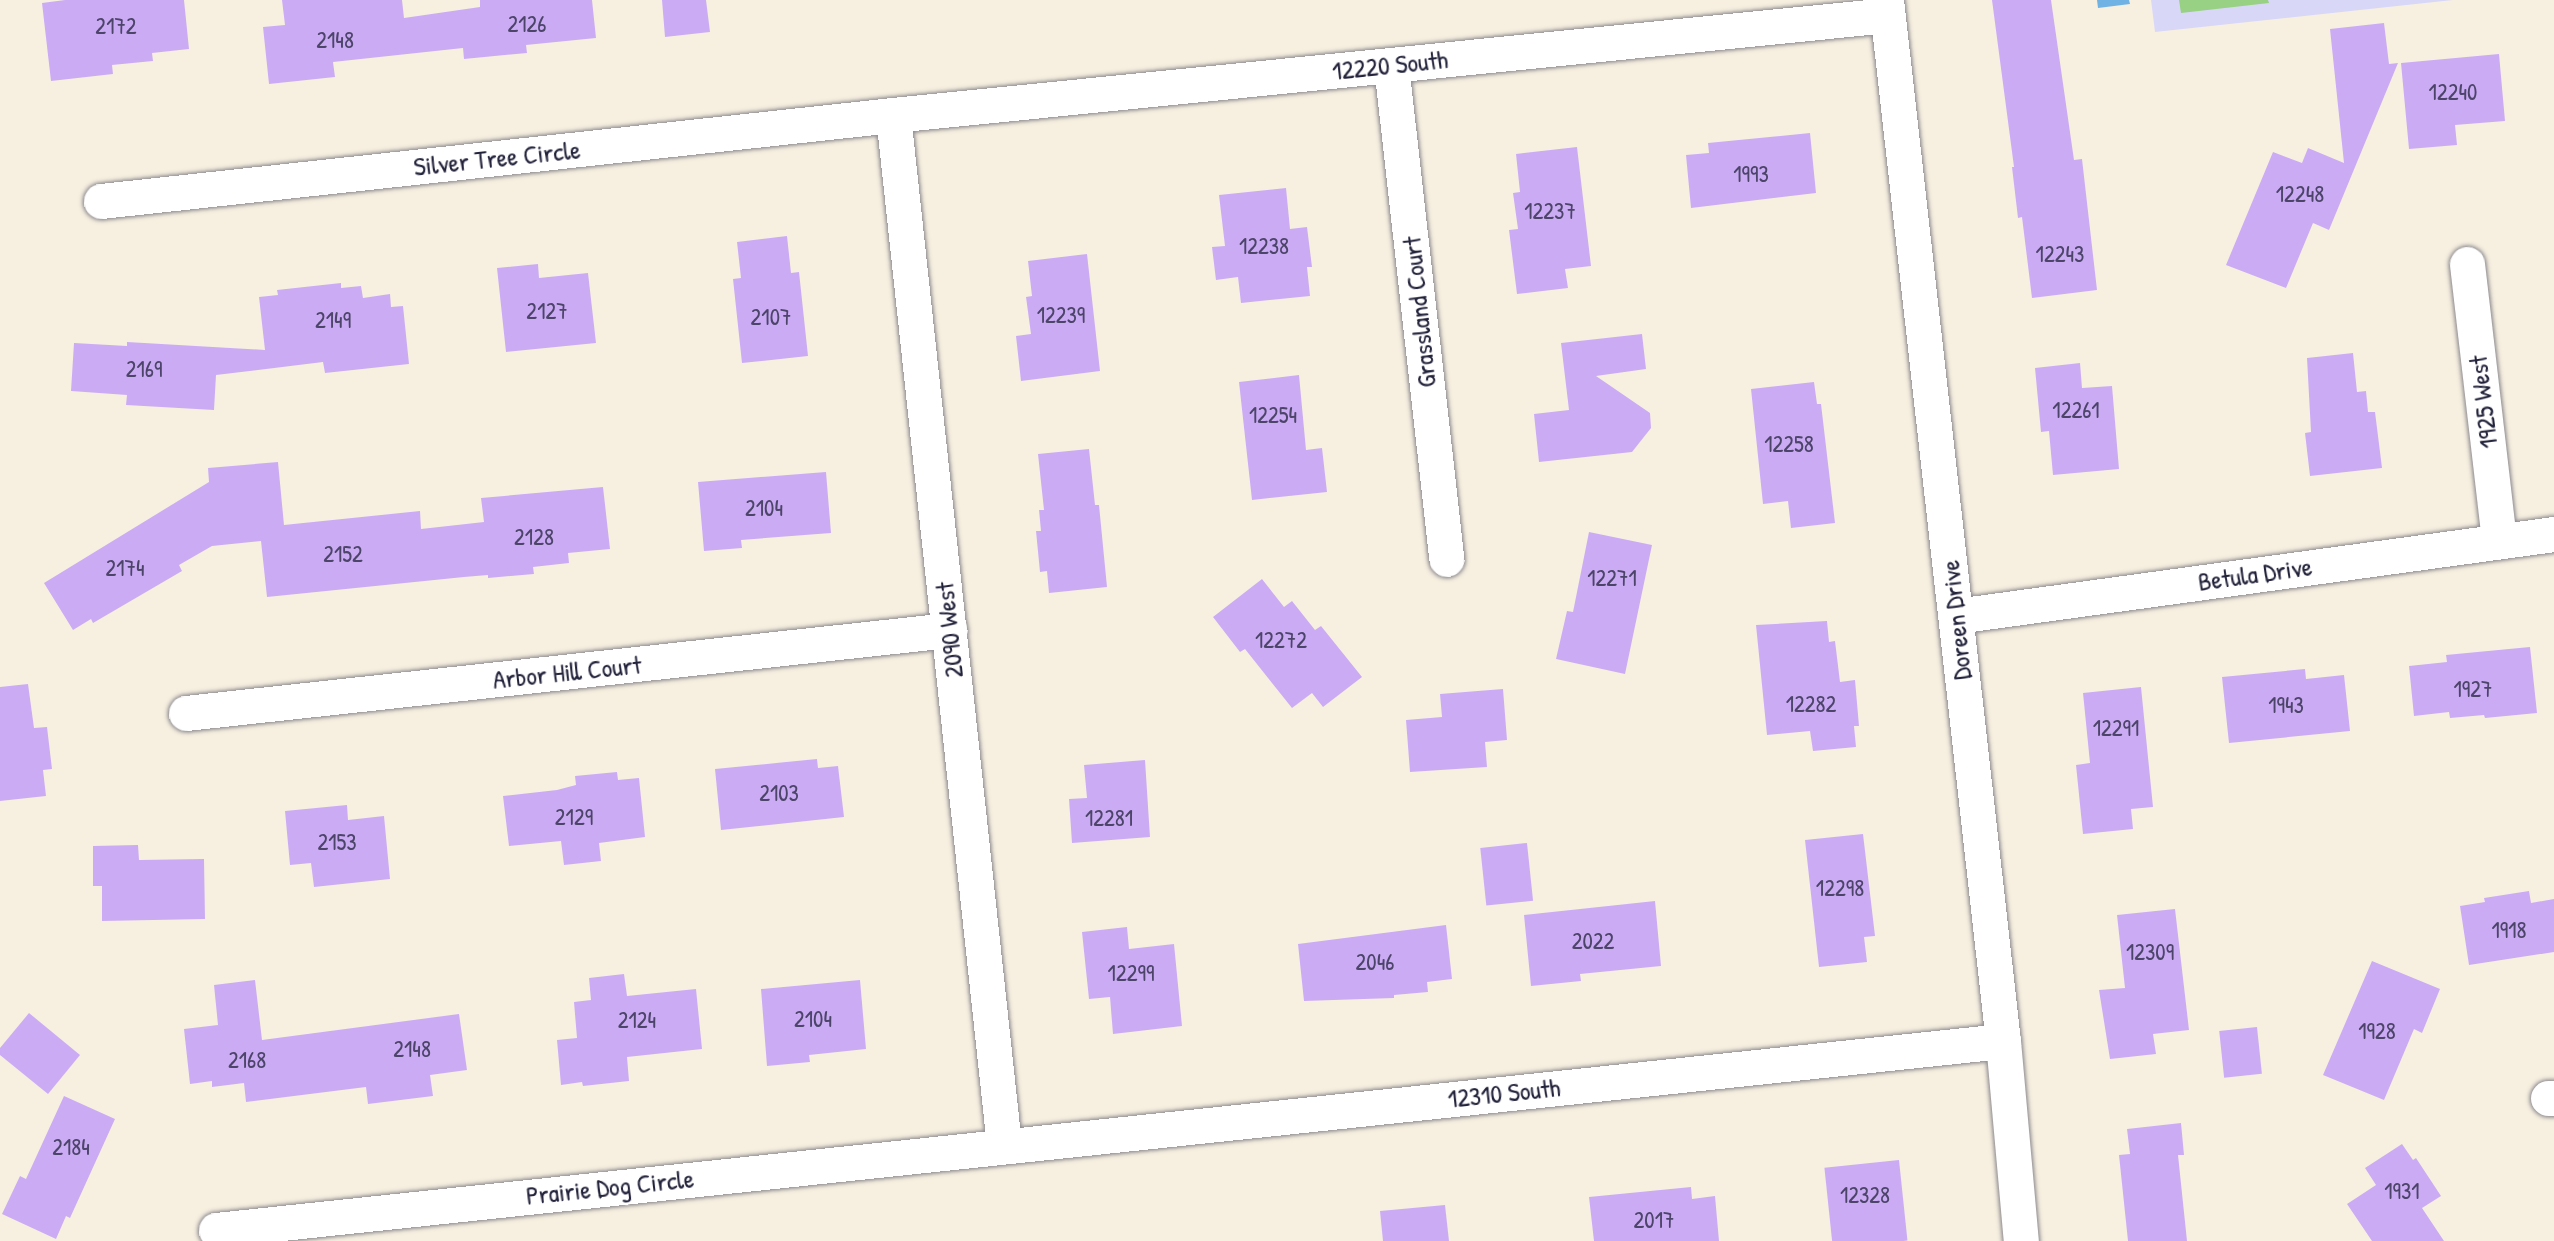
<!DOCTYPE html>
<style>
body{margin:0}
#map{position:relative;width:2554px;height:1241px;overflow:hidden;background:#f7f0e1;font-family:"Patrick Hand",sans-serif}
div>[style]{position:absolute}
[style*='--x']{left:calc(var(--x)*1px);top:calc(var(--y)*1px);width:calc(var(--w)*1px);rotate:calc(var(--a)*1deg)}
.built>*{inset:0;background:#d9d7f7}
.green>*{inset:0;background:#98d183}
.water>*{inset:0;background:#70b2e4}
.building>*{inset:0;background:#cbacf4;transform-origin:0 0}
.roads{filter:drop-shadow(0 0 2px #8c898e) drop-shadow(0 0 2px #8c898e)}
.street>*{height:35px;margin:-17.5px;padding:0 17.5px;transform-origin:17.5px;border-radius:17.5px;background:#fff}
span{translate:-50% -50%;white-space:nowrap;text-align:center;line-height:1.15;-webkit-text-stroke:5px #fff;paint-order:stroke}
.number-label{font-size:23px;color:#4c4469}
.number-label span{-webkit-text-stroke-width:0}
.street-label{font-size:26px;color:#22223b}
</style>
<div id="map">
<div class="built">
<div style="clip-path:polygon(2151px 0,2453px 0,2155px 32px)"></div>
</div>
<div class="green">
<div style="clip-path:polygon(2179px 0,2268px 0,2269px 3px,2181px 13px)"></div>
</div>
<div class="water">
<div style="clip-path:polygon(2097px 0,2129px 0,2130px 4px,2098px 8px)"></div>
</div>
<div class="building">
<div style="clip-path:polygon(65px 0,184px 0,189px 49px,152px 53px,153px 61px,112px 65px,113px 74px,51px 81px,42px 3px)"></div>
<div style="clip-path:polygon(282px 0,402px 0,404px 18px,480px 7px,480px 0,592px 0,596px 38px,526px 45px,527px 53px,464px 59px,463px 48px,333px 62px,335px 77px,269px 84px,263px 27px,285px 25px)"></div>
<div style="clip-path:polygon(662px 0,706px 0,710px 32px,665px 37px)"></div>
<div style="clip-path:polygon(1992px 0,2051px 0,2074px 160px,2082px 159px,2097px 290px,2032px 298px,2022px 217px,2018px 218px,2012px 167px,2014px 167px)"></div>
<div style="clip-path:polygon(2384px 23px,2389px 64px,2398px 63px,2329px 230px,2313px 223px,2286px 288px,2226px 265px,2273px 152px,2302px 163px,2308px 148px,2344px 163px,2330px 29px)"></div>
<div style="clip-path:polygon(2499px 54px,2505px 121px,2455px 125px,2457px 145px,2409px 149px,2401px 63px)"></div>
<div style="clip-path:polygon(1810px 133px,1816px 193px,1691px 208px,1686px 155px,1709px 153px,1708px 143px)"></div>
<div style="clip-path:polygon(1577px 147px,1591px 266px,1565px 269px,1568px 288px,1517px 294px,1509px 230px,1518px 229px,1513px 193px,1520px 192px,1516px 154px)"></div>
<div style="clip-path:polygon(1286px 188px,1290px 229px,1307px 227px,1312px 267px,1307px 267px,1310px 296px,1241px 303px,1238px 277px,1216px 280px,1212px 247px,1225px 246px,1219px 195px)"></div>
<div style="clip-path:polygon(787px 236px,791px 273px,799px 272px,808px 356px,742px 363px,733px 279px,741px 278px,737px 242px)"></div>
<div style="clip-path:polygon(1087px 254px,1100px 371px,1021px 381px,1016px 336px,1031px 334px,1026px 297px,1032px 296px,1028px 261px)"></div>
<div style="clip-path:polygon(538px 264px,539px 278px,588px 273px,596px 343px,506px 352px,497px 268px)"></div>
<div style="clip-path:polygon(341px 283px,341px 288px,361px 286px,363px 298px,390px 294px,391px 307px,403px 306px,409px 364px,325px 373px,323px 362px,216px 375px,214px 410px,126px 405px,127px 395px,71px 391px,74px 343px,127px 346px,127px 342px,265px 350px,259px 297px,278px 295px,277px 290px)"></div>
<div style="clip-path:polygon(1642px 334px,1646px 369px,1596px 376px,1650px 413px,1651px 428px,1632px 452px,1539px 462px,1534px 414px,1569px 410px,1561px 343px)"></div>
<div style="clip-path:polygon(2353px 353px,2357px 392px,2366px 391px,2368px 412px,2375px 412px,2382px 468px,2310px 476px,2305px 433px,2311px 432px,2307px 358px)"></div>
<div style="clip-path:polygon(2080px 363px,2082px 388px,2112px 386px,2119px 469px,2053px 475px,2049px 431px,2041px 432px,2035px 368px)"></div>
<div style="clip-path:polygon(1299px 375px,1306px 450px,1322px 448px,1327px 492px,1252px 500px,1239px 382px)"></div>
<div style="clip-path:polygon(1814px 382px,1817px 404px,1821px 404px,1835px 523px,1791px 528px,1788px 501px,1763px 504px,1751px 389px)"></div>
<div style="clip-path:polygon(1089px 449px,1095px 505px,1099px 505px,1107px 587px,1049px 593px,1047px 571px,1040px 572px,1036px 531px,1041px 531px,1039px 510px,1044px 510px,1038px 454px)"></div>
<div style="clip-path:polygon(278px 462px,284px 525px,420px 511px,421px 529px,484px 522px,481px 498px,603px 487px,610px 549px,568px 553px,569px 563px,533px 567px,534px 574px,488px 578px,488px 575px,464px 577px,267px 597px,261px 541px,212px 546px,179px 565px,182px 571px,93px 623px,91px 619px,73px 630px,44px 583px,209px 482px,208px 468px)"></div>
<div style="clip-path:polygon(826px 472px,831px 533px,741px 540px,742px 548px,704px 551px,698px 482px)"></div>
<div style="clip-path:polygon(1589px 532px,1652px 545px,1625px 674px,1556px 659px,1567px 611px,1573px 612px)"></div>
<div style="clip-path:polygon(1262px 579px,1284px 607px,1292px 601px,1315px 630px,1321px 626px,1362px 677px,1323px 707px,1312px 693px,1292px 708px,1245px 649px,1240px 652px,1213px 617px)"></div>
<div style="clip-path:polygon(1827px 621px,1829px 642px,1835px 641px,1840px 682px,1855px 680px,1859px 726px,1854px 726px,1856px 747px,1813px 751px,1810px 731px,1767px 735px,1756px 625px)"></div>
<div style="clip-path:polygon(2530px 647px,2537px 713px,2485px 718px,2484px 715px,2450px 718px,2449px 712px,2414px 716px,2409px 666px,2447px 662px,2446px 655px)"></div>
<div style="clip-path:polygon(2305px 669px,2306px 679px,2344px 675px,2350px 731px,2229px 743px,2222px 677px)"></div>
<div style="clip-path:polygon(28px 684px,34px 728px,47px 727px,52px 769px,43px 770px,46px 796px,0 801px,0 687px)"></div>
<div style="clip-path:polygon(2141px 687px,2153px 807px,2131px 809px,2133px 829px,2083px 834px,2076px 765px,2090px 763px,2083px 693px)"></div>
<div style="clip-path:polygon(1503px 689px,1507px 740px,1485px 742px,1487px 767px,1410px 772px,1406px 720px,1442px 717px,1440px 694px)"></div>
<div style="clip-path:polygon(817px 759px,818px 768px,838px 766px,844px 817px,721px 830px,715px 769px)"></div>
<div style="clip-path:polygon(1145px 760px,1150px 837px,1072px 843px,1069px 799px,1087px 798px,1084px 765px)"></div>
<div style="clip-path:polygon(617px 772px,618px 780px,639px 778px,645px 837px,599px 843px,601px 861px,564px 865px,561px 841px,509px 846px,503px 796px,557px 790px,576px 785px,575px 776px)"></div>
<div style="clip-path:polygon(347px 805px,348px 820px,384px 816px,390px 879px,314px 887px,311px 863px,290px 865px,285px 811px)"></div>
<div style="clip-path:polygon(1863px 834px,1875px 936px,1864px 937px,1867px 962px,1819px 967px,1805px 840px)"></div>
<div style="left:1527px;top:843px;width:58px;height:47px;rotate:84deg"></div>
<div style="clip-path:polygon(138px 845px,139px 860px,204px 859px,205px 919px,102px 921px,102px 886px,93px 886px,93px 846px)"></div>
<div style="clip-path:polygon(2529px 891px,2531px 903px,2554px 899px,2554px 952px,2469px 965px,2460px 906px,2485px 902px,2484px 898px)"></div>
<div style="clip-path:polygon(1655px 901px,1661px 966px,1580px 974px,1581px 981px,1531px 986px,1524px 915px)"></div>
<div style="clip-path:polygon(2175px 909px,2189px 1030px,2153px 1034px,2156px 1054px,2110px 1059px,2099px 990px,2125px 988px,2117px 915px)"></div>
<div style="clip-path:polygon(1446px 925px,1452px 979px,1427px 982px,1428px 992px,1394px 995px,1394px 998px,1304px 1001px,1298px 944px)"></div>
<div style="clip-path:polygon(1127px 927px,1129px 949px,1174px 944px,1182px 1026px,1113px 1034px,1110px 997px,1089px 999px,1082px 932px)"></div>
<div style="clip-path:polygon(2372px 961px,2440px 989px,2422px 1033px,2414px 1029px,2384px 1100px,2323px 1075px)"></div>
<div style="clip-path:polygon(624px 974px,627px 996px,696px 989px,702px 1049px,627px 1057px,629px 1081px,583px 1086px,582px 1082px,561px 1085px,557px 1040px,577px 1038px,574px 1002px,591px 1000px,589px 978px)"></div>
<div style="clip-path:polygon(255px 980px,262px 1040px,459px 1014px,467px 1070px,430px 1075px,433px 1096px,368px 1104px,366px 1087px,246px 1102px,244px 1083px,212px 1087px,212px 1081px,190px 1084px,184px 1029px,218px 1025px,214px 985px)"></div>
<div style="clip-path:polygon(860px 980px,866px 1049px,809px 1055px,810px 1062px,767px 1066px,761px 989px)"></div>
<div style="clip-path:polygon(29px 1013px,80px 1055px,48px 1094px,0 1055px,0 1048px)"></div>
<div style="left:2257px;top:1027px;width:47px;height:38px;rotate:84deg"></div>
<div style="clip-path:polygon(64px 1096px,115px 1119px,70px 1218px,66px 1216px,56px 1239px,2px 1214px,20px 1176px,26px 1179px)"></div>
<div style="clip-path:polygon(2181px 1123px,2184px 1155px,2178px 1155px,2187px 1241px,2128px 1241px,2119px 1155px,2130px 1154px,2127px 1129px)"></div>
<div style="clip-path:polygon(2402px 1144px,2413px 1160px,2416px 1158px,2441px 1196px,2422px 1208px,2444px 1241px,2372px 1241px,2347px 1204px,2376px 1185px,2365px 1168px)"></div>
<div style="left:1899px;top:1160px;width:81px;height:75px;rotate:84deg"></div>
<div style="clip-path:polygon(1691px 1187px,1692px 1199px,1715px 1196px,1719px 1241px,1594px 1241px,1589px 1197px)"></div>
<div style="clip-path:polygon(1445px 1205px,1449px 1241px,1383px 1241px,1380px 1211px)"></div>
</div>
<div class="roads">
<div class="street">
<div style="--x:1886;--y:0;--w:1048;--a:83.59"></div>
<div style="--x:2003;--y:1041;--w:201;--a:84.9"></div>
<div style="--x:1391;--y:65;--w:497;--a:83.6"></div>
<div style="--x:893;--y:115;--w:1036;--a:83.85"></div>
<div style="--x:101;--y:201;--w:797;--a:-6.2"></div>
<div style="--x:893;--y:115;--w:999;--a:-5.74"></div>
<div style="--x:2467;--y:264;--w:277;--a:83.4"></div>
<div style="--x:1956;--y:616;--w:604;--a:-7.81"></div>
<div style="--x:186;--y:713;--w:768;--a:-6.21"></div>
<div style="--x:2548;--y:1098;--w:6;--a:0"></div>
<div style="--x:216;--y:1230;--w:1797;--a:-6.04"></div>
</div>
</div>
<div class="number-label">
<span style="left:527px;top:24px">2126</span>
<span style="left:116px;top:26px">2172</span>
<span style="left:335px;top:40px">2148</span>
<span style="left:2453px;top:92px">12240</span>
<span style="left:1751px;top:174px">1993</span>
<span style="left:2300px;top:194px">12248</span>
<span style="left:1550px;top:211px">12237</span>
<span style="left:1264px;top:246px">12238</span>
<span style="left:2060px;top:254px">12243</span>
<span style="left:547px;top:311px">2127</span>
<span style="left:1061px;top:315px">12239</span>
<span style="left:771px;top:317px">2107</span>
<span style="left:333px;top:320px">2149</span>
<span style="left:144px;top:369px">2169</span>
<span style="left:2076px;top:410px">12261</span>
<span style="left:1273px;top:415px">12254</span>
<span style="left:1789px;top:444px">12258</span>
<span style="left:764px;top:508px">2104</span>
<span style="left:534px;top:537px">2128</span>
<span style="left:343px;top:554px">2152</span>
<span style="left:125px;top:568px">2174</span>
<span style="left:1612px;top:578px">12271</span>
<span style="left:1281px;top:640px">12272</span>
<span style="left:2473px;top:689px">1927</span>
<span style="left:1811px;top:704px">12282</span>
<span style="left:2286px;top:705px">1943</span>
<span style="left:2116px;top:728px">12291</span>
<span style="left:779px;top:793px">2103</span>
<span style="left:574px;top:817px">2129</span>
<span style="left:1109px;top:818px">12281</span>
<span style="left:337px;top:842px">2153</span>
<span style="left:1840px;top:888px">12298</span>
<span style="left:2509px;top:930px">1918</span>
<span style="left:1593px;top:941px">2022</span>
<span style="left:2150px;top:952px">12309</span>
<span style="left:1375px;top:962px">2046</span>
<span style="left:1131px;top:973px">12299</span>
<span style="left:813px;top:1019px">2104</span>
<span style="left:637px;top:1020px">2124</span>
<span style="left:2377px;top:1031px">1928</span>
<span style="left:412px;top:1049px">2148</span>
<span style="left:247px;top:1060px">2168</span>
<span style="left:71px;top:1147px">2184</span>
<span style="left:2402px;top:1191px">1931</span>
<span style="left:1865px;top:1195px">12328</span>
<span style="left:1654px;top:1220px">2017</span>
</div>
<div class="street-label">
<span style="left:1390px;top:65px;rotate:-6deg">12220 South</span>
<span style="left:497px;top:158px;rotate:-6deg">Silver Tree Circle</span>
<span style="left:1419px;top:312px;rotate:-96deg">Grassland Court</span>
<span style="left:2483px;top:402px;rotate:-97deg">1925 West</span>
<span style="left:2255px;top:574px;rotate:-8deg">Betula Drive</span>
<span style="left:1956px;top:620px;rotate:-96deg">Doreen Drive</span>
<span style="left:949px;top:630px;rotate:-96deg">2090 West</span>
<span style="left:567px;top:672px;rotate:-6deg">Arbor Hill Court</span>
<span style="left:1504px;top:1093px;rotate:-6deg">12310 South</span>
<span style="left:610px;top:1187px;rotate:-6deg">Prairie Dog Circle</span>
</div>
</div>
